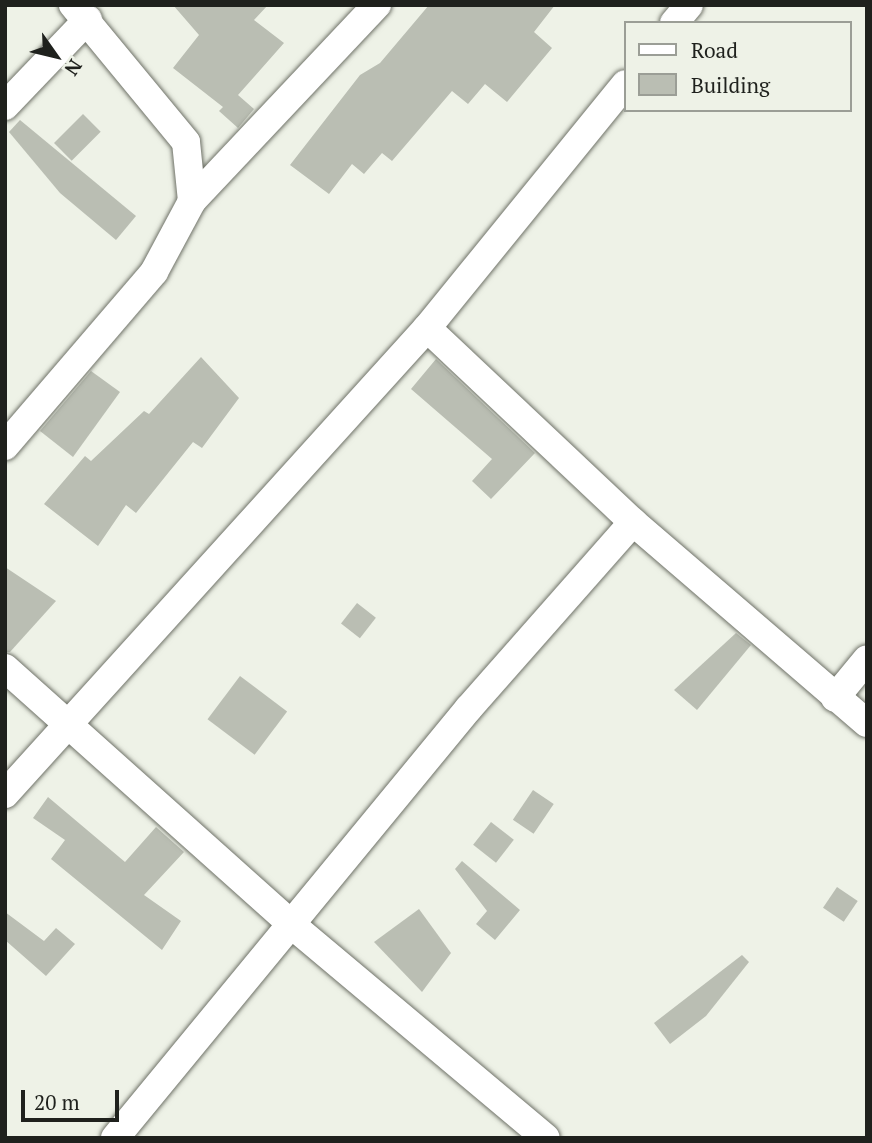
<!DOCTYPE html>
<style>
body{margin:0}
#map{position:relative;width:872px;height:1143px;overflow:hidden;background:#eef2e7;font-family:"PT Serif",serif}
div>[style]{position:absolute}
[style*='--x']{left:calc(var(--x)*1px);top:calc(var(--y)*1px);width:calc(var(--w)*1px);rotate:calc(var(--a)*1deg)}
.building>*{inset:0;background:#babeb3;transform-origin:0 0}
.roads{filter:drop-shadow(0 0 2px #6f7268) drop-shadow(0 0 2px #6f7268)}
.minor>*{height:28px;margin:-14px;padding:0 14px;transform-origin:14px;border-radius:14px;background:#fff}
span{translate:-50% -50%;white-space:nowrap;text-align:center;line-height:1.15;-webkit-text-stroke:5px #eef2e7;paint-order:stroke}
.frame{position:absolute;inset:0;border:7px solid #1f211d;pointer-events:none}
.legend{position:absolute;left:624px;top:21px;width:228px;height:91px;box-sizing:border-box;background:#eef2e7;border:2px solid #9b9e96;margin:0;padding:9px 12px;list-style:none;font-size:21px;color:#1f211d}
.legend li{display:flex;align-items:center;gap:14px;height:35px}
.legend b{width:35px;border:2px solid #9b9e96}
.north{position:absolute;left:21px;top:21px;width:70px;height:70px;-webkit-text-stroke:5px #eef2e7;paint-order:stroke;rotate:124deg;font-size:19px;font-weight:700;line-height:28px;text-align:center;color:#1f211d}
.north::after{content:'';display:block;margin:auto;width:24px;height:32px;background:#1f211d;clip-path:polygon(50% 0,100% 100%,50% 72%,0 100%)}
.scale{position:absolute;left:21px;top:1090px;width:98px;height:32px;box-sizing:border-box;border:4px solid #1f211d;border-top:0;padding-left:9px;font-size:21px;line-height:24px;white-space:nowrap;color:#1f211d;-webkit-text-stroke:5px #eef2e7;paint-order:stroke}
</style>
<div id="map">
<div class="building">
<div style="clip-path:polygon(173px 5px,268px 5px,254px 20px,284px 43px,238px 95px,254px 109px,238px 128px,219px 111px,223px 107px,173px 68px,199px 35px)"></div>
<div style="clip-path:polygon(429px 5px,555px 5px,534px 32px,552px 48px,507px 102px,485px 84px,468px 104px,452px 91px,392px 161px,382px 153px,364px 174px,352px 164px,329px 194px,290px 165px,360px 75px,380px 63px)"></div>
<div style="left:83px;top:114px;width:25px;height:41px;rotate:45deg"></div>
<div style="clip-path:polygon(20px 120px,136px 216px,116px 240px,60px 193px,9px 132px)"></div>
<div style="clip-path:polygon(201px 357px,239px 398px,202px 448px,193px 442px,136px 513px,126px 505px,98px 546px,44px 504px,85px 456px,91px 461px,144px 411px,149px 414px)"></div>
<div style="clip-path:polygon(436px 359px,535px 453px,491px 499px,472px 481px,492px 459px,411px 389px)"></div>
<div style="clip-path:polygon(91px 371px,120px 392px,73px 457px,40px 431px)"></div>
<div style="clip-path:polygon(5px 567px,56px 601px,10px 652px,5px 652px)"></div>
<div style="left:357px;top:603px;width:24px;height:26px;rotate:38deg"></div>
<div style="clip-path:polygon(736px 633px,751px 645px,697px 710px,674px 690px)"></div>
<div style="left:240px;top:676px;width:59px;height:54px;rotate:37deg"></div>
<div style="left:533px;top:790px;width:25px;height:36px;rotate:34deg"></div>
<div style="clip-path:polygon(48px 797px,125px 862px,156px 827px,184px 852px,144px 895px,181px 921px,162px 950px,51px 859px,65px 840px,33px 818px)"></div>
<div style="left:491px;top:822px;width:29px;height:29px;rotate:38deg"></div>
<div style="clip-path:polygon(462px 861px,520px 910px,495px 940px,476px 924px,487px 911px,455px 869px)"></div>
<div style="left:837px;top:887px;width:25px;height:25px;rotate:34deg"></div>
<div style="clip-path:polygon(419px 909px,451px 953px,422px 992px,374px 942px)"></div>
<div style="clip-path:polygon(5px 912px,44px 941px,56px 928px,75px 944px,46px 976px,5px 940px)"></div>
<div style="clip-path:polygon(742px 955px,749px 962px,706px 1016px,670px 1044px,654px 1023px)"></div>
</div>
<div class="roads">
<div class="minor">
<div style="--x:674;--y:23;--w:23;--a:-50"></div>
<div style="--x:5;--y:106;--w:120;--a:-46.3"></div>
<div style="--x:192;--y:201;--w:270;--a:-46.7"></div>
<div style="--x:427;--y:328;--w:283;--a:43.3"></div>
<div style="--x:633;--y:522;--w:308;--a:40.7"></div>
<div style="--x:5;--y:446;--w:229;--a:-49.4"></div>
<div style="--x:154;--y:272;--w:81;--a:-61.8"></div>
<div style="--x:192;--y:201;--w:59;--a:-95.8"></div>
<div style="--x:186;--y:142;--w:178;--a:-129.5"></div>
<div style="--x:5;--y:668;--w:385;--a:41.8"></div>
<div style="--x:292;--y:925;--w:331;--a:40"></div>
<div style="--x:835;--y:698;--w:50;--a:-50.6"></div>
<div style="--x:5;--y:794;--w:629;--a:-47.84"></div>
<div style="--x:427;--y:328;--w:314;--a:-50.9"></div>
<div style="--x:115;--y:1138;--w:557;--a:-50.54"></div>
<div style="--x:469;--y:708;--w:248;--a:-48.6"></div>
</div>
</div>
<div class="frame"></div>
<ul class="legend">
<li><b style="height:9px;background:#fff"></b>Road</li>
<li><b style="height:19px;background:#babeb3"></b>Building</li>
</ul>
<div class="north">N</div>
<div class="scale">20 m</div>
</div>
